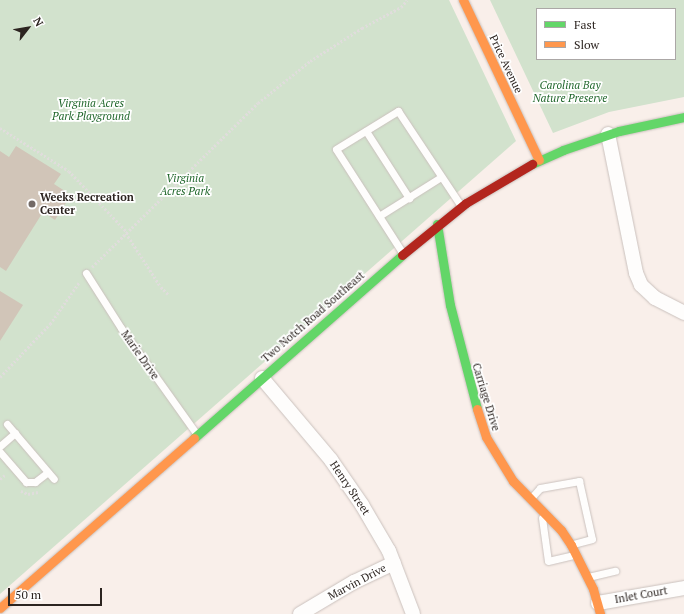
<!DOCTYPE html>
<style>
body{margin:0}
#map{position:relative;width:684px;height:614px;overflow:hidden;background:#f9efea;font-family:"PT Serif",serif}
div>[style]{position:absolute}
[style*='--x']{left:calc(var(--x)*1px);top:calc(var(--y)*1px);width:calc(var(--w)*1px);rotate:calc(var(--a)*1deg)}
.green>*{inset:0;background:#d2e2cd}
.building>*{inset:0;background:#d1c5b8}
.path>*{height:2.5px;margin-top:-1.25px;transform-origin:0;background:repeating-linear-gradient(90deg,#e0dddc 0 2px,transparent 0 4px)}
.roads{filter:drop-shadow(0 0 1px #cac1bd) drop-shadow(0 0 1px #cac1bd)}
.lane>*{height:7px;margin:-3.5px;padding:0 3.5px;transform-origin:3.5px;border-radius:3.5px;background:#fefdfc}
.street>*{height:14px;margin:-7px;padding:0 7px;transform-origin:7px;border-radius:7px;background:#fefdfc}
.fast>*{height:9px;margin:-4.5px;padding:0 4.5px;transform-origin:4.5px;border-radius:4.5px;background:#63d668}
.slow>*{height:9px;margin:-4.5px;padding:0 4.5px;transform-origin:4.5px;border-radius:4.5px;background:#ff974d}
.jam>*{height:9px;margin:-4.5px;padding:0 4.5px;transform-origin:4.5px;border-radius:4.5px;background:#b3261e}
.dots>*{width:11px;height:11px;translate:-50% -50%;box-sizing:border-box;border:2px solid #fff;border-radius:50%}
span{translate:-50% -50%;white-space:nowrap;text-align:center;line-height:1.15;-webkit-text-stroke:3.5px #fff;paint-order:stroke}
.street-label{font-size:11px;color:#2c2420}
.park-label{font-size:11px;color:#21672c;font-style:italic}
.poi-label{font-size:11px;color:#2c2420;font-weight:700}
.left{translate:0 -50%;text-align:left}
.legend{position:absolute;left:536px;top:8px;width:140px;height:52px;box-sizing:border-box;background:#fff;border:1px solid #aba7a6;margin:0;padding:5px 7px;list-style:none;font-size:12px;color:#2c2420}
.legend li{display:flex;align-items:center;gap:8px;height:20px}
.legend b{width:20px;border:1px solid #aba7a6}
.north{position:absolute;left:8px;top:8px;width:40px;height:40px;-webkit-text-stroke:3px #fff;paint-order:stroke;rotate:59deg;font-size:11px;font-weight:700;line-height:16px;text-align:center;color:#2c2420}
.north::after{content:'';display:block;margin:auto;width:14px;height:18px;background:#2c2420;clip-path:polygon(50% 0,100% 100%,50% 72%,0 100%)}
.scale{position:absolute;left:8px;top:588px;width:94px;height:18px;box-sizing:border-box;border:2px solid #2c2420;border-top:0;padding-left:5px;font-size:12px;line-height:14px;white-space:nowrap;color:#2c2420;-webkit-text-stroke:3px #fff;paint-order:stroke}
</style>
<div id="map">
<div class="green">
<div style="clip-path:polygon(0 0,449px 0,516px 141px,0 594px)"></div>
<div style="clip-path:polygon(evenodd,490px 0,684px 0,684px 97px,609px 112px,553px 133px,490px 0,537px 9px,675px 9px,675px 59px,537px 59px,537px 9px)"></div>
</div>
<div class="building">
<div style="clip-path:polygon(16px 146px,61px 174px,54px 184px,71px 195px,55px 220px,43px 212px,6px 271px,0 267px,0 151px,9px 157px)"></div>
<div style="clip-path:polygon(0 291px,23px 305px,0 341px)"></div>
</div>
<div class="path">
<div style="--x:0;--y:128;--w:81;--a:31.9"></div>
<div style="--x:69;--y:171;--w:84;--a:46.4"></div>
<div style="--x:126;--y:233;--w:64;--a:57.1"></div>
<div style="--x:161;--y:287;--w:10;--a:45"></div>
<div style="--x:92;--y:267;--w:233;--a:-44.7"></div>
<div style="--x:258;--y:103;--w:67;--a:-38.9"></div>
<div style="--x:310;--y:61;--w:62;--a:-32.4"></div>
<div style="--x:362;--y:28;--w:44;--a:-28.3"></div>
<div style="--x:401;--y:7;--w:9;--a:-49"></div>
<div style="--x:0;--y:377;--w:73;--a:-46.7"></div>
<div style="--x:50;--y:324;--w:52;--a:-55.1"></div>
<div style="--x:0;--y:479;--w:6;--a:-39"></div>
<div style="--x:21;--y:491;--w:8;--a:23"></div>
<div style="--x:28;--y:494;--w:10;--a:-11"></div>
</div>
<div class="roads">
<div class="lane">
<div style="--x:366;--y:131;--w:80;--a:57.3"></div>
<div style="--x:379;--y:216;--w:73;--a:-32.2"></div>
<div style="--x:402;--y:252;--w:122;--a:-122.7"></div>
<div style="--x:336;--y:149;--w:73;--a:-31.5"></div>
<div style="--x:398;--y:111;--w:114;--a:56.4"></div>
<div style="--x:86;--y:273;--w:65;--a:57.5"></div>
<div style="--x:121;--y:328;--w:129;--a:54.5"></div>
<div style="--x:7;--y:424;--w:72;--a:49.5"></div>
<div style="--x:0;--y:446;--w:20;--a:-41"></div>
<div style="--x:0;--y:452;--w:40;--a:49"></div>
<div style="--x:26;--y:482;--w:9;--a:0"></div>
<div style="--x:35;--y:482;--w:16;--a:-38"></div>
<div style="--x:531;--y:498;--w:13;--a:-48"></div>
<div style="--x:540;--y:488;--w:40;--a:-10"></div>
<div style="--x:579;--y:481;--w:59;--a:77.4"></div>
<div style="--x:592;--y:539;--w:20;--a:165"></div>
<div style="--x:542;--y:518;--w:43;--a:82.1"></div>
<div style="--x:548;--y:561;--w:28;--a:-13"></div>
<div style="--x:588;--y:577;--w:28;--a:-13"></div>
</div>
<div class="street">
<div style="--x:608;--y:134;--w:142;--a:78.6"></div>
<div style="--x:636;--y:273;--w:13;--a:67"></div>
<div style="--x:641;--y:285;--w:19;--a:43"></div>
<div style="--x:655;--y:298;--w:33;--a:27"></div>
<div style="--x:262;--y:378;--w:107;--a:49.9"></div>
<div style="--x:331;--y:460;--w:55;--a:55.4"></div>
<div style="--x:362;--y:505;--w:53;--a:59.6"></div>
<div style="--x:389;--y:551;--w:67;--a:69.1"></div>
<div style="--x:598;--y:603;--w:87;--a:-9.9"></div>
<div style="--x:300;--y:614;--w:63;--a:-30.7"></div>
<div style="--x:354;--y:582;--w:44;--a:-25.4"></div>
</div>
<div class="fast">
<div style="--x:532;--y:164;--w:34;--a:-24"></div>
<div style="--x:563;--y:150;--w:59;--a:-18.7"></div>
<div style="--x:619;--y:131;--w:66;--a:-12.2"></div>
<div style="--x:437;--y:224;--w:82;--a:80.9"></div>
<div style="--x:450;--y:305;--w:107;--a:75.4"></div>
<div style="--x:194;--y:438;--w:277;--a:-41.3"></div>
</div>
<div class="slow">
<div style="--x:463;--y:0;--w:177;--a:64.6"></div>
<div style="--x:477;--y:409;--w:29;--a:72"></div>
<div style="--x:486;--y:437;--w:52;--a:58.5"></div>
<div style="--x:513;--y:481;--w:69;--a:45.6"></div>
<div style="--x:561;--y:530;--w:18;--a:56"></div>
<div style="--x:571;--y:545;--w:49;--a:63.4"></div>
<div style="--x:593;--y:589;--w:26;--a:74"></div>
<div style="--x:0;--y:608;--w:258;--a:-41.2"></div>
</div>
<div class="jam">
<div style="--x:402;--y:255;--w:82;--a:-39.1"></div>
<div style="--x:466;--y:203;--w:77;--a:-30.6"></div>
</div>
</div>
<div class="dots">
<div style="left:32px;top:204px;background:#746b67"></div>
</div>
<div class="street-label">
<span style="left:506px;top:64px;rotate:65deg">Price Avenue</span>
<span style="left:313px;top:317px;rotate:-41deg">Two Notch Road Southeast</span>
<span style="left:140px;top:355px;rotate:55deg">Marie Drive</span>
<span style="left:486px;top:397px;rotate:73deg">Carriage Drive</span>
<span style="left:350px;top:488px;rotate:56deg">Henry Street</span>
<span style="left:357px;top:582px;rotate:-28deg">Marvin Drive</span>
<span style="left:641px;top:595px;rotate:-10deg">Inlet Court</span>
</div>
<div class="park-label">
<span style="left:570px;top:92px">Carolina Bay<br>Nature Preserve</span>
<span style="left:91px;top:110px">Virginia Acres<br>Park Playground</span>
<span style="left:185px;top:185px">Virginia<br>Acres Park</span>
</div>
<div class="poi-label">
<span class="left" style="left:40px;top:204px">Weeks Recreation<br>Center</span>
</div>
<ul class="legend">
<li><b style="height:5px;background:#63d668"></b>Fast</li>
<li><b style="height:5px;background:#ff974d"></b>Slow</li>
</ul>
<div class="north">N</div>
<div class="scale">50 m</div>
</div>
